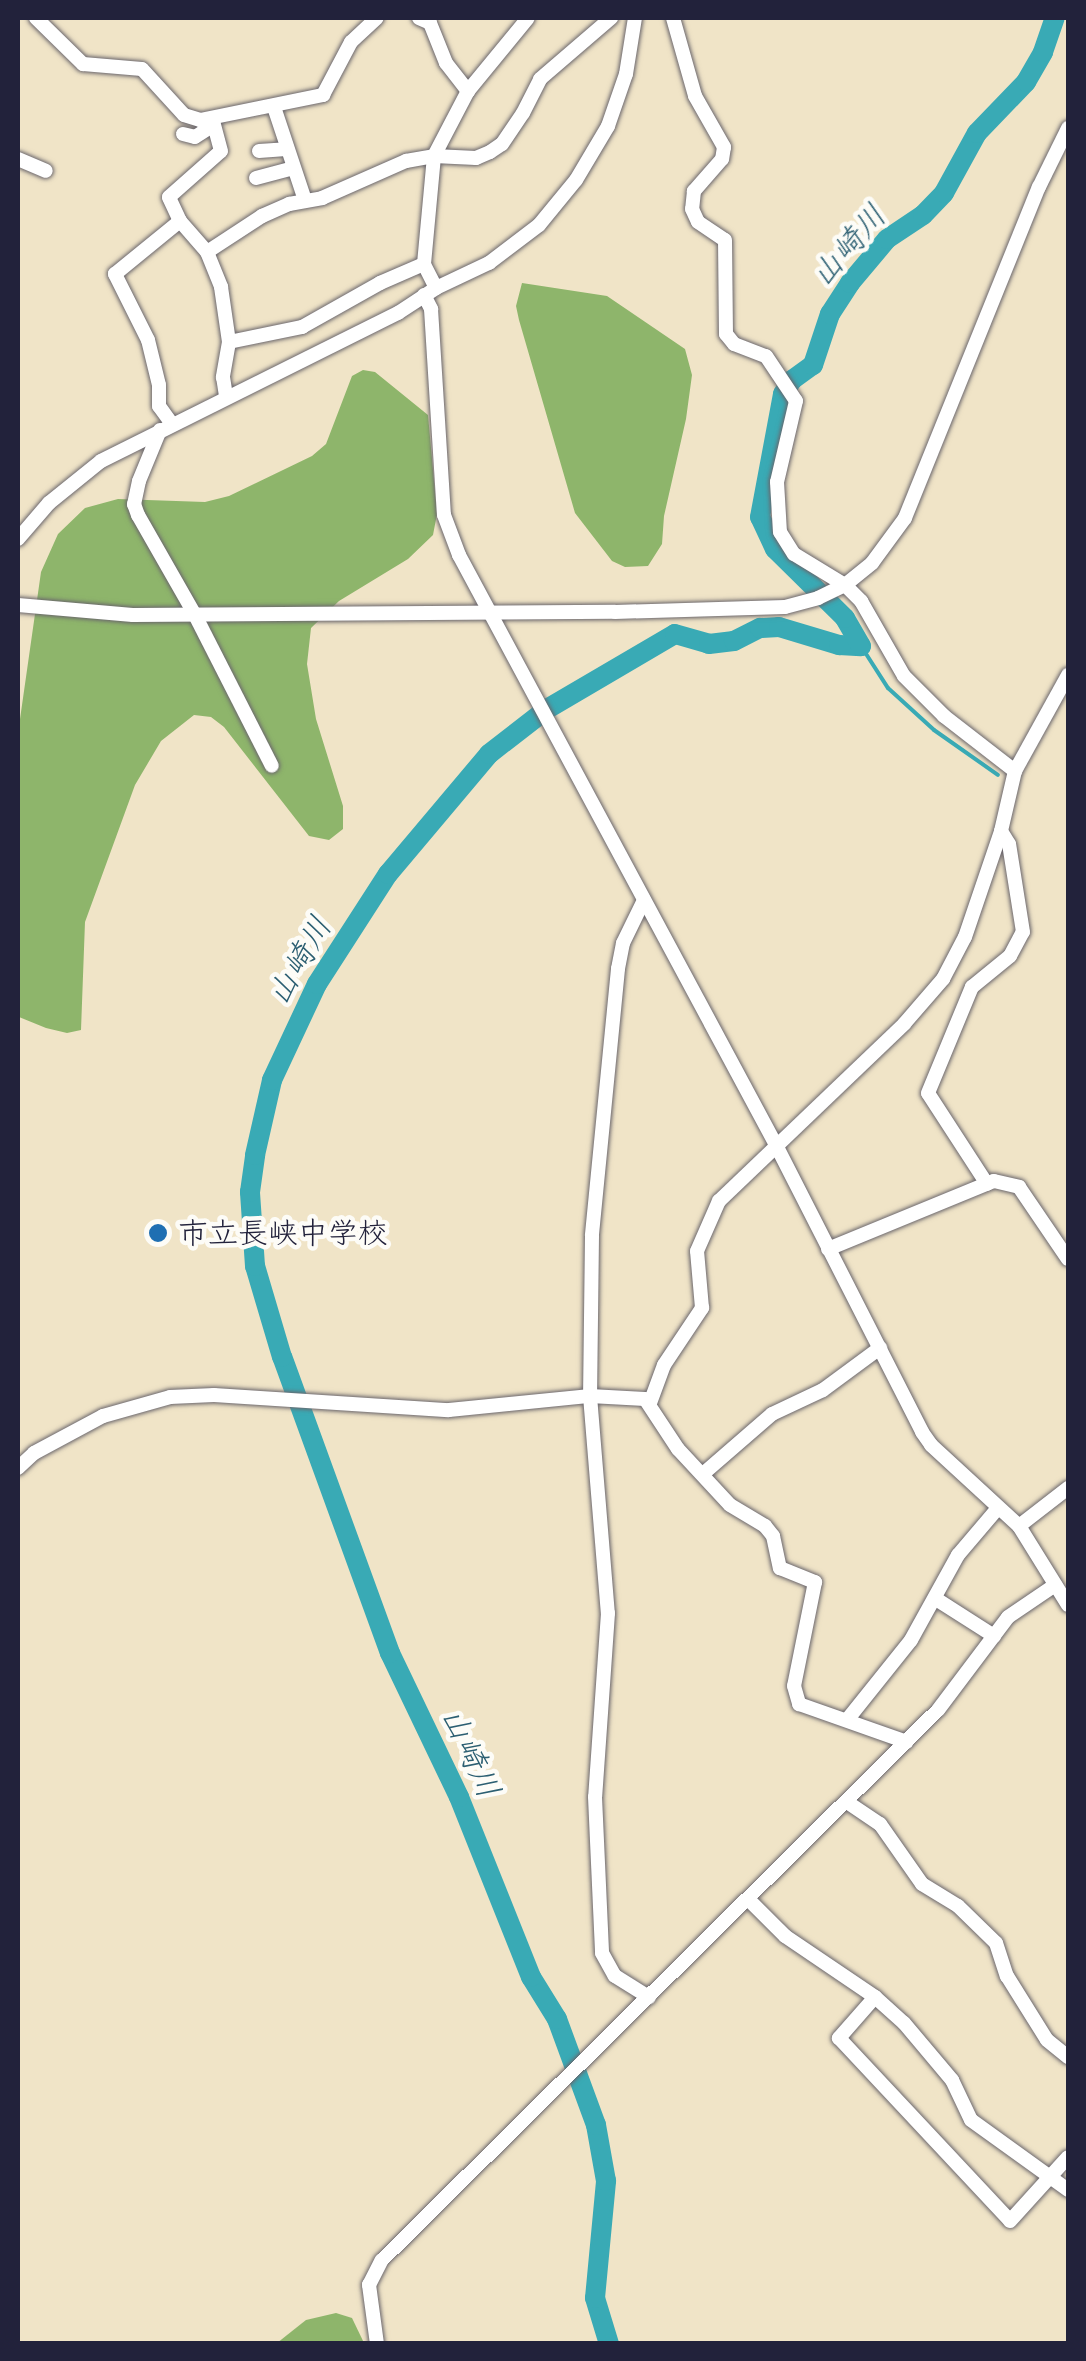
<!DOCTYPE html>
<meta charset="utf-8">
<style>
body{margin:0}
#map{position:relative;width:1086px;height:2361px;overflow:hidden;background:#f0e4c7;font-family:Sriracha,"Klee One",sans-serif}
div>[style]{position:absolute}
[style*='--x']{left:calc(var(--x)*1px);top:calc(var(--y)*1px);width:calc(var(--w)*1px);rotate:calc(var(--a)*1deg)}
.forest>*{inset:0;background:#8eb56b}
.stream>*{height:4px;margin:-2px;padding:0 2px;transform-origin:2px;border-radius:2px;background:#39aab5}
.river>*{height:20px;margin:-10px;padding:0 10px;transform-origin:10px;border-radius:10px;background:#39aab5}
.roads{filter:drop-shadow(0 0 2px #6a666c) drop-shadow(0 0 2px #6a666c)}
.minor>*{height:14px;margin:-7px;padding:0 7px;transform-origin:7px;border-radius:7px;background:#fff}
.dots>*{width:28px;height:28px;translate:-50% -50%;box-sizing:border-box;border:5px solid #fdfcf7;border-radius:50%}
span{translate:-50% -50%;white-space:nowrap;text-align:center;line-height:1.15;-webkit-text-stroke:9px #fdfcf7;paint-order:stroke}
.poi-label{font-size:30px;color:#22223b}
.left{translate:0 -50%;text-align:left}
.water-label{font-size:32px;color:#2c5f72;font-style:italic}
.frame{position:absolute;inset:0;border:20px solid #22223b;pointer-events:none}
</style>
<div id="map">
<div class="forest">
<div style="clip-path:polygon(522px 283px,607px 296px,685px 349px,692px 375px,686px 419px,664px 516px,662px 544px,648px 566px,625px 567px,612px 561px,575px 513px,519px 320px,516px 306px)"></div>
<div style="clip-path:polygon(363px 370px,375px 372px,428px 415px,437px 514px,433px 535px,408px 559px,339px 601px,311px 628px,307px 664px,316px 719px,343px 806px,343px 829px,329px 840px,309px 836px,224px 727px,211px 717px,194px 715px,161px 741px,135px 785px,85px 922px,81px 1030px,67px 1033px,46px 1028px,19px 1017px,18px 733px,41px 572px,58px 534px,85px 508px,118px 499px,205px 502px,229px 496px,312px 456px,326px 444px,352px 376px)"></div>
<div style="clip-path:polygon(336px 2313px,352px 2318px,364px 2343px,277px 2343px,306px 2320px)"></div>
</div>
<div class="stream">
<div style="--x:861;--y:646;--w:50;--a:57.3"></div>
<div style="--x:888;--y:688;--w:62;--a:42.4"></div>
<div style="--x:934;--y:730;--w:78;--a:35.1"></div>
</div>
<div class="river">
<div style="--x:609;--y:2344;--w:48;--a:-106.9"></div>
<div style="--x:595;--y:2298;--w:118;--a:-84.6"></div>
<div style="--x:606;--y:2181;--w:57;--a:-100.1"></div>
<div style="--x:596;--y:2125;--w:113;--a:-110.2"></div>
<div style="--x:557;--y:2019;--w:49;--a:-121.8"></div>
<div style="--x:531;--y:1977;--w:194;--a:-111.8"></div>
<div style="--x:459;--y:1797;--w:160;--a:-115.6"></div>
<div style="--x:390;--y:1653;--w:315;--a:-110"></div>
<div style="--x:282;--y:1357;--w:95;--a:-106.5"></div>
<div style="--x:255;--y:1266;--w:74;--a:-93.9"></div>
<div style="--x:250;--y:1192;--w:37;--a:-82"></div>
<div style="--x:255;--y:1155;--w:77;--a:-77.2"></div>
<div style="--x:272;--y:1080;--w:106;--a:-64.9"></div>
<div style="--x:317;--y:984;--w:131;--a:-57.2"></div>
<div style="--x:388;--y:874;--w:157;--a:-49.9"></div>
<div style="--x:489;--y:754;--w:73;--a:-37.8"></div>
<div style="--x:547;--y:709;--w:148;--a:-30.4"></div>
<div style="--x:675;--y:634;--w:35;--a:16"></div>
<div style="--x:709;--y:644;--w:25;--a:-7"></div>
<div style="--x:734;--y:641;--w:29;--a:-27"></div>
<div style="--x:760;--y:628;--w:19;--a:-3"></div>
<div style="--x:779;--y:627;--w:63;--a:16.7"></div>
<div style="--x:839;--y:645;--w:22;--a:3"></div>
<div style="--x:861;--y:646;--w:32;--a:-120"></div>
<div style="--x:845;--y:618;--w:98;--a:-135.4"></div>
<div style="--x:775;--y:549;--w:35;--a:-115"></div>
<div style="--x:760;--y:517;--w:125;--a:-79.4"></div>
<div style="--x:783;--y:394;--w:17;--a:-57"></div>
<div style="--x:792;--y:380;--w:26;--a:-36"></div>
<div style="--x:813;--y:365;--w:54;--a:-71.6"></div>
<div style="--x:830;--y:314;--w:37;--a:-57"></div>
<div style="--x:850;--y:283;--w:57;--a:-49.9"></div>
<div style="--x:887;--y:239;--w:43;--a:-33.7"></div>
<div style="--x:923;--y:215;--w:30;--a:-46"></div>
<div style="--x:944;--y:193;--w:68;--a:-61.2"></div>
<div style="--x:977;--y:133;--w:71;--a:-46.1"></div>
<div style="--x:1026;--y:82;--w:34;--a:-60"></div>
<div style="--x:1043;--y:52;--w:36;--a:-71"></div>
</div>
<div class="roads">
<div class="minor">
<div style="--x:36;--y:18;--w:66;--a:44.4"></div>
<div style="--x:83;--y:64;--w:59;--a:4.8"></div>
<div style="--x:142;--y:69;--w:62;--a:47.6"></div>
<div style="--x:184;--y:115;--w:17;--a:17"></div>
<div style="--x:200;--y:120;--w:126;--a:-11.5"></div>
<div style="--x:323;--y:95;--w:60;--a:-62.2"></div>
<div style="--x:351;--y:42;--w:35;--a:-43"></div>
<div style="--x:419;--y:18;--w:12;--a:24"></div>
<div style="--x:430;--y:23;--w:43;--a:68.2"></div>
<div style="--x:446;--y:63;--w:36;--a:52"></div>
<div style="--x:673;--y:18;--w:81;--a:74.2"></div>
<div style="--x:695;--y:96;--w:59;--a:60.4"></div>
<div style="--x:724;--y:147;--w:12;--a:99"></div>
<div style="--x:722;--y:159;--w:43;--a:131.2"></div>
<div style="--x:694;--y:191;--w:18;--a:96"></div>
<div style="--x:692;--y:209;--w:14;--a:65"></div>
<div style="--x:698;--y:222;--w:32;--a:34"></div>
<div style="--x:725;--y:240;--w:94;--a:89.4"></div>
<div style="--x:726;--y:334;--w:13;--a:51"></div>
<div style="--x:734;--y:344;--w:34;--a:21"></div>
<div style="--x:766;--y:356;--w:54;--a:56.3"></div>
<div style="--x:796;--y:401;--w:83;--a:103.2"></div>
<div style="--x:777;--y:482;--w:50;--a:86.6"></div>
<div style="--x:780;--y:532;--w:26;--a:58"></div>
<div style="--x:794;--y:554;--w:60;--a:31.3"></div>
<div style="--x:845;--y:585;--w:23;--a:45"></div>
<div style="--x:861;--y:601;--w:86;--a:60.2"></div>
<div style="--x:904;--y:676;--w:57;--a:45"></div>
<div style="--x:944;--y:716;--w:90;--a:37.8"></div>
<div style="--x:274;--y:107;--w:98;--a:71.6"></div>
<div style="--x:183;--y:134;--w:12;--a:14"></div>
<div style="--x:195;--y:137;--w:20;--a:-33"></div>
<div style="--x:259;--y:151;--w:27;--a:-4"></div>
<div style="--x:18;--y:159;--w:30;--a:23"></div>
<div style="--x:256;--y:178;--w:38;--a:-15"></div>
<div style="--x:180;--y:221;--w:26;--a:-115"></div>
<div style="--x:169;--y:197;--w:69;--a:-41.5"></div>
<div style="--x:221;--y:151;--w:34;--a:-105"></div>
<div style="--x:207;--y:252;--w:66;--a:-33.2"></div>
<div style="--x:262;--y:216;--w:30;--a:-24"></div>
<div style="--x:289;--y:204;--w:34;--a:-10"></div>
<div style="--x:322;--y:198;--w:92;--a:-23.8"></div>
<div style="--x:406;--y:161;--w:28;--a:-10"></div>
<div style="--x:434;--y:156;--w:42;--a:2.7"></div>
<div style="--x:476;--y:158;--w:15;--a:-23"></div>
<div style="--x:490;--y:152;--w:14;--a:-34"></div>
<div style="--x:502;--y:144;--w:37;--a:-56"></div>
<div style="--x:523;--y:113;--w:38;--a:-63"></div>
<div style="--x:540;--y:79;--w:94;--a:-40.7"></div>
<div style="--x:436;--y:288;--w:27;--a:-117"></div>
<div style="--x:424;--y:264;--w:108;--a:-84.7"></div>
<div style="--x:434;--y:156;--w:73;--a:-62.4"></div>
<div style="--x:468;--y:91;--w:94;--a:-50.6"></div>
<div style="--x:424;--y:295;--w:16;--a:63"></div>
<div style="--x:431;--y:309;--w:206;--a:86.4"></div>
<div style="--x:444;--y:515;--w:43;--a:69.4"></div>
<div style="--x:459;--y:555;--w:670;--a:61.75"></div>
<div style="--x:776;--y:1145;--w:322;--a:63"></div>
<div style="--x:922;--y:1432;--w:16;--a:55"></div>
<div style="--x:931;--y:1445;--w:120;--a:42.6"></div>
<div style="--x:1019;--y:1526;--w:93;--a:58.2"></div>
<div style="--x:229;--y:342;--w:75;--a:-11.6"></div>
<div style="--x:302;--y:327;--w:90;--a:-29.4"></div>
<div style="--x:380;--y:283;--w:48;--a:-23.4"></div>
<div style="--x:172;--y:424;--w:22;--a:-126"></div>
<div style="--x:159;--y:406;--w:21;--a:-90"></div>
<div style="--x:159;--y:385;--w:46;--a:-103.7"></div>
<div style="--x:148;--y:340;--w:74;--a:-116.6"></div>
<div style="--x:115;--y:274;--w:84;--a:-39.2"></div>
<div style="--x:180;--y:221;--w:41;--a:48.9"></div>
<div style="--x:207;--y:252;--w:38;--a:68"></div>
<div style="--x:221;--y:287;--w:56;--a:81.7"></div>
<div style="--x:229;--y:342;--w:36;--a:100"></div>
<div style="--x:223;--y:377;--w:20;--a:81"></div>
<div style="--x:160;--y:430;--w:55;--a:112.4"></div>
<div style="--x:139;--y:481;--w:24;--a:102"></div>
<div style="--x:134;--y:504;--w:12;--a:70"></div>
<div style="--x:138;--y:515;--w:115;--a:60.3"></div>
<div style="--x:195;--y:615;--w:169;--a:63"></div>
<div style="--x:18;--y:539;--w:48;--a:-49.3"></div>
<div style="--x:49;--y:503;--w:67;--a:-38.9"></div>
<div style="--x:101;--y:461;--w:332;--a:-26.5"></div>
<div style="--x:398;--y:313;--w:45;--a:-33.3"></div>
<div style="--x:436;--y:288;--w:59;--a:-25.3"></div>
<div style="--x:489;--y:263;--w:63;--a:-37.2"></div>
<div style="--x:539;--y:225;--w:58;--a:-50.6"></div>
<div style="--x:576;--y:180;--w:63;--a:-59.3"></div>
<div style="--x:608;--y:126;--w:55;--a:-70.9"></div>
<div style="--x:626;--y:74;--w:57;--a:-80.9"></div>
<div style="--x:18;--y:605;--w:115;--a:5"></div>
<div style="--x:133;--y:615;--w:482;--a:-0.4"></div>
<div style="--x:615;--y:612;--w:170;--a:-1.7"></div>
<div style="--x:785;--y:607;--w:34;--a:-15"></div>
<div style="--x:818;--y:598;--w:30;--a:-26"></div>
<div style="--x:845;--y:585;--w:35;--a:-39"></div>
<div style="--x:872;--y:563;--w:56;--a:-53.7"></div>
<div style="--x:905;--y:518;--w:357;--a:-68"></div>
<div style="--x:1039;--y:187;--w:66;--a:-63.8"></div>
<div style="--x:644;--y:900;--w:48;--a:116"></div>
<div style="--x:623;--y:943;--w:26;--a:101"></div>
<div style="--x:618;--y:969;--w:268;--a:95.6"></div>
<div style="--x:592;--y:1236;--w:160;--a:90.7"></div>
<div style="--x:590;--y:1396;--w:218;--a:85.3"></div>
<div style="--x:608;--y:1613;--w:184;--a:94"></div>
<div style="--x:595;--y:1797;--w:156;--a:87.4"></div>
<div style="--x:602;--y:1953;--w:26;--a:61"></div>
<div style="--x:615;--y:1976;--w:40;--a:32"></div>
<div style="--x:987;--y:1184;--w:108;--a:-123"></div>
<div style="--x:928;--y:1093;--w:115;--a:-67.5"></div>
<div style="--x:972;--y:987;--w:49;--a:-39.2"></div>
<div style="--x:1010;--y:956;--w:27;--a:-62"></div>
<div style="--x:1023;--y:932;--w:89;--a:-99"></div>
<div style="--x:1009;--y:844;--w:15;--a:-122"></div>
<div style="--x:828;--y:1249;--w:179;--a:-22.3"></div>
<div style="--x:994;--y:1181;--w:26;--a:13"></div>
<div style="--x:1019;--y:1187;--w:87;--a:55.8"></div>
<div style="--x:650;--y:1403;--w:40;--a:-69.8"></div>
<div style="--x:664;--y:1365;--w:69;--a:-56.3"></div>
<div style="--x:702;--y:1308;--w:57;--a:-95"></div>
<div style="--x:697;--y:1251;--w:55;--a:-66.3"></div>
<div style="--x:719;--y:1201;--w:256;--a:-43.7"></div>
<div style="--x:904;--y:1024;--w:60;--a:-49.1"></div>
<div style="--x:943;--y:979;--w:47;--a:-62.4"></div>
<div style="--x:965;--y:937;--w:112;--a:-71.2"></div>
<div style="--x:1001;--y:831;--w:62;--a:-76.9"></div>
<div style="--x:1015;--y:771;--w:110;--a:-61.1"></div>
<div style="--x:18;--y:1468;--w:22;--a:-43"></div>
<div style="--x:34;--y:1453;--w:78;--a:-28.2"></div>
<div style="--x:103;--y:1416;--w:70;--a:-15.8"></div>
<div style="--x:170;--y:1397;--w:44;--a:-2.6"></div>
<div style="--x:214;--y:1395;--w:235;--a:3.7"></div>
<div style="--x:449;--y:1410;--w:142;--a:-5.7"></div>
<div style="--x:590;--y:1396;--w:55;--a:3.1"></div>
<div style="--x:645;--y:1399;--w:60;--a:56.6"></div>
<div style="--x:678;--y:1449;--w:76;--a:47.1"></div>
<div style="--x:730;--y:1505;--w:41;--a:31"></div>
<div style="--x:765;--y:1526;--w:13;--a:51"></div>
<div style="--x:773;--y:1536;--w:33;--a:78"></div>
<div style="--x:780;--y:1568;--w:38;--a:22"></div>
<div style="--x:815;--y:1582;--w:106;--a:101.4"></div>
<div style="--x:794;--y:1686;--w:19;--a:74"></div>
<div style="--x:799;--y:1704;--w:114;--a:19.4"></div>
<div style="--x:704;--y:1473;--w:90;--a:-40.9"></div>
<div style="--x:772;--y:1414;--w:56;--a:-25.2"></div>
<div style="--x:823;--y:1390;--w:71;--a:-36.4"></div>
<div style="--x:1019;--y:1526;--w:62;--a:-37.8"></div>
<div style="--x:936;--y:1599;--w:69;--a:32.5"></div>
<div style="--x:847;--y:1720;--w:102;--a:-51.3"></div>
<div style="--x:911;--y:1640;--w:97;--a:-61.1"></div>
<div style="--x:958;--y:1555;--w:62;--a:-49.6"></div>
<div style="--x:847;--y:1802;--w:40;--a:34"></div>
<div style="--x:880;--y:1824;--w:73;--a:55"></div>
<div style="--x:922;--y:1884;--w:42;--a:31.4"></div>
<div style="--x:958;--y:1906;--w:53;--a:44.2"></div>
<div style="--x:996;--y:1943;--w:35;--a:72"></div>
<div style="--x:1007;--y:1976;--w:75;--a:58"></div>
<div style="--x:1047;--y:2040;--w:27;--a:39"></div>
<div style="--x:749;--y:1900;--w:51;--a:45"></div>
<div style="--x:785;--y:1936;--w:109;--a:34.1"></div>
<div style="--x:875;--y:1997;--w:39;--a:42"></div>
<div style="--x:904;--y:2023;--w:75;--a:49.9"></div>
<div style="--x:952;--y:2080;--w:44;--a:64.6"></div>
<div style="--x:971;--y:2120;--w:120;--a:35.8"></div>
<div style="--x:875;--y:1997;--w:55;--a:131.3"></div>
<div style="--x:839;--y:2038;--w:250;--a:46.9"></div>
<div style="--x:1010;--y:2221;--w:86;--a:-47.8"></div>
<div style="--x:377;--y:2344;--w:60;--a:-97.7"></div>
<div style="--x:369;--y:2285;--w:28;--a:-63"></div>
<div style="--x:382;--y:2260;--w:782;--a:-44.69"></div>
<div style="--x:938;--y:1710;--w:116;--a:-53"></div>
<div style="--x:1008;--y:1617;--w:57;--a:-34.2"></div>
</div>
</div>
<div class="dots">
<div style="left:158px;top:1233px;background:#1f6fb2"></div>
</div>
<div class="poi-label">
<span class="left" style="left:178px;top:1233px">市立長峡中学校</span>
</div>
<div class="water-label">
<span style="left:849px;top:246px;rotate:-49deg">山崎川</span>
<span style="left:300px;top:961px;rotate:-60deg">山崎川</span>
<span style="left:470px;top:1753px;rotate:65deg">山崎川</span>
</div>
<div class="frame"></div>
</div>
